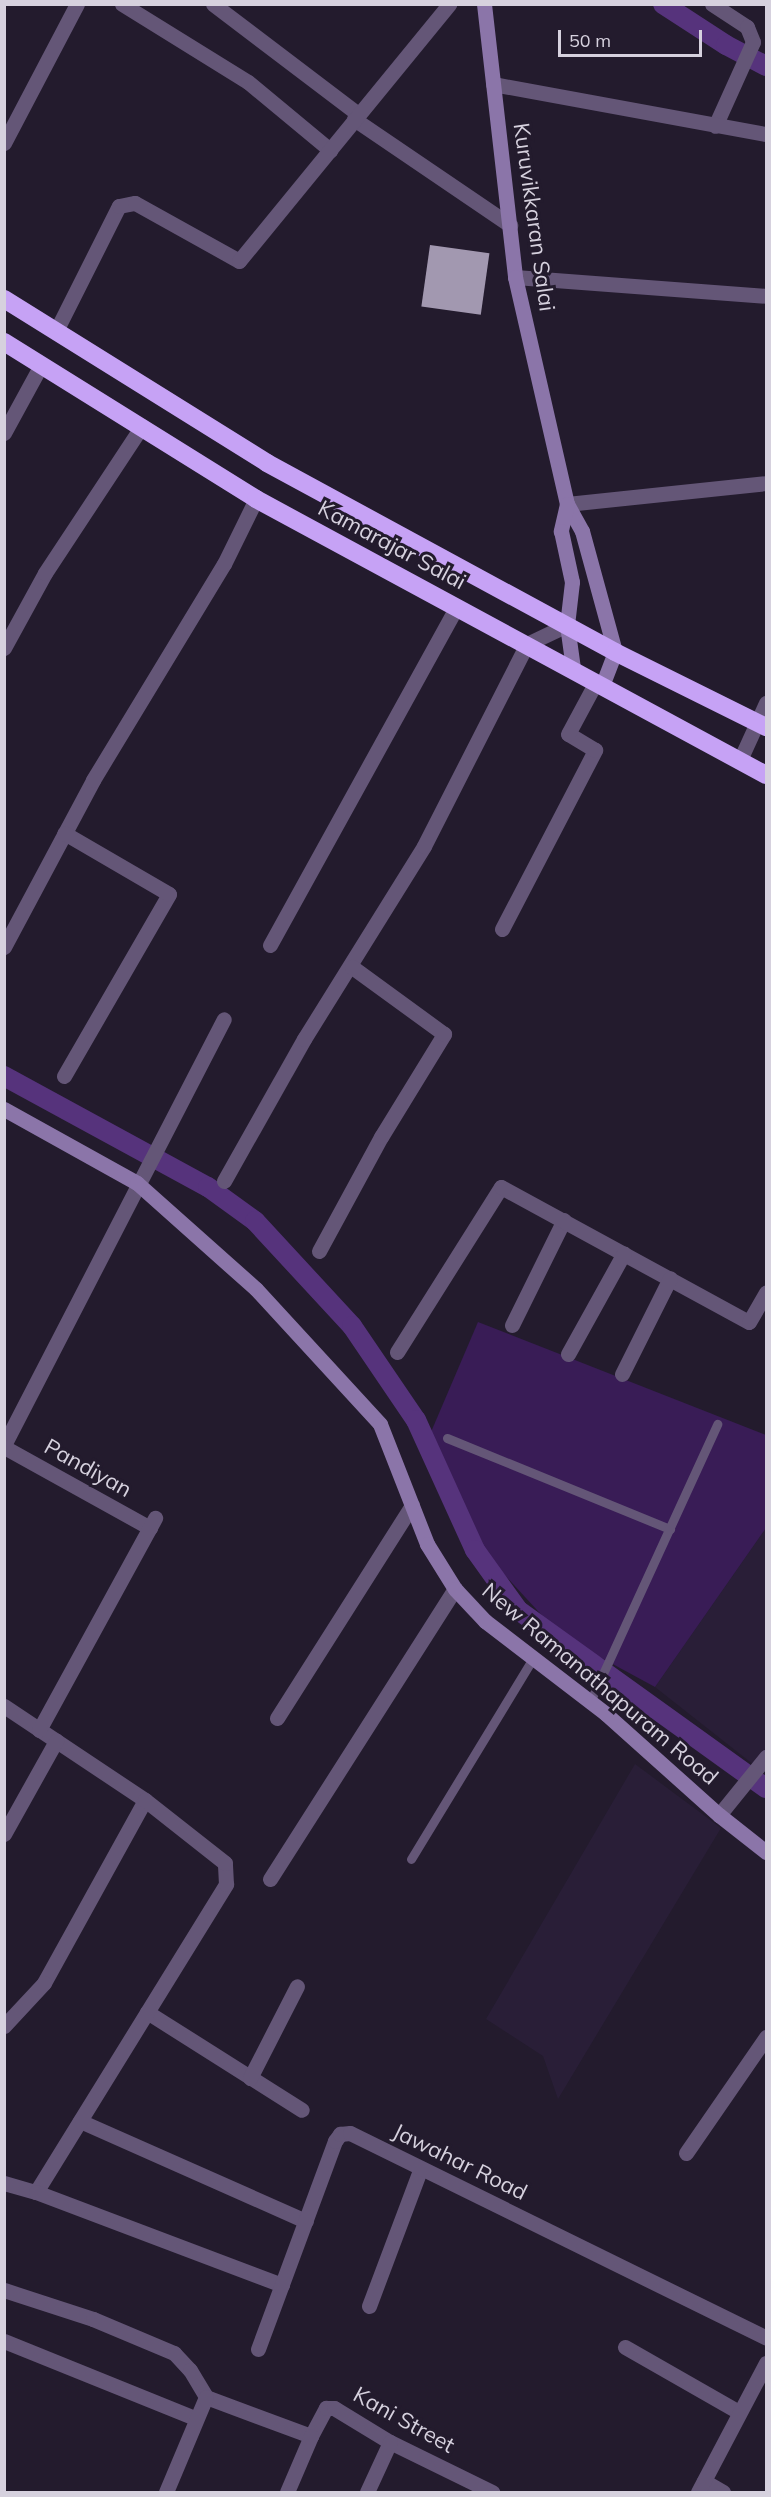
<!DOCTYPE html>
<style>
body{margin:0}
#map{position:relative;width:771px;height:2497px;overflow:hidden;background:#231b2d;font-family:Mulish,sans-serif}
div>[style]{position:absolute}
[style*='--x']{left:calc(var(--x)*1px);top:calc(var(--y)*1px);width:calc(var(--w)*1px);rotate:calc(var(--a)*1deg)}
.built>*{inset:0;background:#291e37}
.green>*{inset:0;background:#391c56}
.canal>*{height:20px;margin:-10px;padding:0 10px;transform-origin:10px;border-radius:10px;background:#56337c}
.building>*{inset:0;background:#a298b0;transform-origin:0 0}
.lane>*{height:9px;margin:-4.5px;padding:0 4.5px;transform-origin:4.5px;border-radius:4.5px;background:#645677}
.street>*{height:15px;margin:-7.5px;padding:0 7.5px;transform-origin:7.5px;border-radius:7.5px;background:#645677}
.secondary>*{height:15px;margin:-7.5px;padding:0 7.5px;transform-origin:7.5px;border-radius:7.5px;background:#8b75a9}
.highway>*{height:18px;margin:-9px;padding:0 9px;transform-origin:9px;border-radius:9px;background:#c6a2f5}
span{translate:-50% -50%;white-space:nowrap;text-align:center;line-height:1.15;-webkit-text-stroke:6px #231b2d;paint-order:stroke}
.street-label{font-size:22px;color:#d6d1de}
.frame{position:absolute;inset:0;border:6px solid #d6d1de;pointer-events:none}
.scale{position:absolute;left:558px;top:30px;width:144px;height:27px;box-sizing:border-box;border:3px solid #d6d1de;border-top:0;padding-left:8px;font-size:18px;line-height:21px;white-space:nowrap;color:#d6d1de;-webkit-text-stroke:4px #231b2d;paint-order:stroke}
</style>
<div id="map">
<div class="built">
<div style="clip-path:polygon(766px 1528px,766px 1748px,754px 1765px,655px 1687px)"></div>
<div style="clip-path:polygon(635px 1764px,721px 1828px,558px 2099px,543px 2056px,486px 2019px)"></div>
</div>
<div class="green">
<div style="clip-path:polygon(478px 1322px,766px 1435px,766px 1528px,655px 1687px,585px 1649px,548px 1622px,491px 1560px,472px 1525px,431px 1432px)"></div>
</div>
<div class="canal">
<div style="--x:663;--y:4;--w:75;--a:33.1"></div>
<div style="--x:726;--y:45;--w:45;--a:27.7"></div>
<div style="--x:4;--y:1076;--w:232;--a:28.6"></div>
<div style="--x:208;--y:1187;--w:58;--a:35.9"></div>
<div style="--x:255;--y:1221;--w:143;--a:47.3"></div>
<div style="--x:352;--y:1326;--w:114;--a:55.8"></div>
<div style="--x:416;--y:1420;--w:143;--a:65.6"></div>
<div style="--x:475;--y:1550;--w:74;--a:54.4"></div>
<div style="--x:518;--y:1610;--w:305;--a:35.7"></div>
</div>
<div class="building">
<div style="left:430px;top:245px;width:60px;height:62px;rotate:8deg"></div>
</div>
<div class="lane">
<div style="--x:447;--y:1438;--w:241;--a:22.2"></div>
<div style="--x:590;--y:1702;--w:306;--a:-65.4"></div>
<div style="--x:411;--y:1859;--w:235;--a:-58.7"></div>
</div>
<div class="street">
<div style="--x:122;--y:4;--w:148;--a:31.8"></div>
<div style="--x:248;--y:82;--w:107;--a:39.7"></div>
<div style="--x:213;--y:4;--w:182;--a:37.2"></div>
<div style="--x:712;--y:4;--w:42;--a:33.3"></div>
<div style="--x:747;--y:27;--w:16;--a:68"></div>
<div style="--x:753;--y:42;--w:92;--a:114.3"></div>
<div style="--x:493;--y:84;--w:278;--a:10.4"></div>
<div style="--x:354;--y:119;--w:189;--a:34.2"></div>
<div style="--x:4;--y:143;--w:157;--a:-62.3"></div>
<div style="--x:515;--y:277;--w:252;--a:4.3"></div>
<div style="--x:56;--y:331;--w:140;--a:-63.3"></div>
<div style="--x:119;--y:206;--w:16;--a:-11"></div>
<div style="--x:135;--y:203;--w:119;--a:29.1"></div>
<div style="--x:239;--y:261;--w:332;--a:-50.7"></div>
<div style="--x:4;--y:433;--w:77;--a:-61.4"></div>
<div style="--x:567;--y:504;--w:200;--a:-6"></div>
<div style="--x:4;--y:648;--w:85;--a:-61.3"></div>
<div style="--x:45;--y:573;--w:176;--a:-56.6"></div>
<div style="--x:740;--y:760;--w:63;--a:-65.5"></div>
<div style="--x:502;--y:929;--w:202;--a:-62.5"></div>
<div style="--x:595;--y:750;--w:31;--a:-149"></div>
<div style="--x:568;--y:734;--w:59;--a:-61.7"></div>
<div style="--x:270;--y:945;--w:387;--a:-61.1"></div>
<div style="--x:4;--y:947;--w:189;--a:-61.9"></div>
<div style="--x:93;--y:780;--w:253;--a:-58.8"></div>
<div style="--x:224;--y:564;--w:72;--a:-63.8"></div>
<div style="--x:64;--y:1076;--w:210;--a:-60"></div>
<div style="--x:169;--y:894;--w:121;--a:-149.8"></div>
<div style="--x:224;--y:1181;--w:163;--a:-60.6"></div>
<div style="--x:304;--y:1039;--w:227;--a:-58.1"></div>
<div style="--x:424;--y:846;--w:227;--a:-63"></div>
<div style="--x:527;--y:644;--w:44;--a:-25.4"></div>
<div style="--x:319;--y:1251;--w:130;--a:-61.5"></div>
<div style="--x:381;--y:1137;--w:121;--a:-58.5"></div>
<div style="--x:444;--y:1034;--w:114;--a:-143.9"></div>
<div style="--x:512;--y:1325;--w:117;--a:-63.7"></div>
<div style="--x:397;--y:1352;--w:195;--a:-57.8"></div>
<div style="--x:501;--y:1187;--w:282;--a:28.6"></div>
<div style="--x:749;--y:1322;--w:34;--a:-60"></div>
<div style="--x:568;--y:1354;--w:115;--a:-61"></div>
<div style="--x:622;--y:1374;--w:107;--a:-63.4"></div>
<div style="--x:4;--y:1445;--w:479;--a:-62.7"></div>
<div style="--x:4;--y:1447;--w:167;--a:29"></div>
<div style="--x:4;--y:1706;--w:169;--a:33.7"></div>
<div style="--x:145;--y:1800;--w:209;--a:118.9"></div>
<div style="--x:44;--y:1983;--w:59;--a:132.9"></div>
<div style="--x:277;--y:1718;--w:252;--a:-57.6"></div>
<div style="--x:39;--y:1730;--w:242;--a:-61.3"></div>
<div style="--x:719;--y:1815;--w:75;--a:-51"></div>
<div style="--x:4;--y:1834;--w:107;--a:-60.8"></div>
<div style="--x:270;--y:1879;--w:344;--a:-57.5"></div>
<div style="--x:147;--y:2012;--w:183;--a:32.3"></div>
<div style="--x:250;--y:2078;--w:103;--a:-62.9"></div>
<div style="--x:80;--y:2121;--w:247;--a:23.9"></div>
<div style="--x:686;--y:2153;--w:141;--a:-55.4"></div>
<div style="--x:4;--y:2183;--w:33;--a:16"></div>
<div style="--x:36;--y:2192;--w:362;--a:-58.3"></div>
<div style="--x:226;--y:1884;--w:21;--a:-93"></div>
<div style="--x:225;--y:1863;--w:102;--a:-141.8"></div>
<div style="--x:36;--y:2192;--w:263;--a:20.7"></div>
<div style="--x:4;--y:2290;--w:94;--a:18"></div>
<div style="--x:93;--y:2319;--w:88;--a:22.8"></div>
<div style="--x:174;--y:2353;--w:23;--a:47"></div>
<div style="--x:190;--y:2370;--w:31;--a:59"></div>
<div style="--x:369;--y:2306;--w:147;--a:-69.4"></div>
<div style="--x:4;--y:2341;--w:206;--a:22"></div>
<div style="--x:625;--y:2347;--w:131;--a:29.7"></div>
<div style="--x:258;--y:2349;--w:222;--a:-69.7"></div>
<div style="--x:335;--y:2141;--w:9;--a:-54"></div>
<div style="--x:340;--y:2134;--w:10;--a:-6"></div>
<div style="--x:350;--y:2133;--w:464;--a:26.2"></div>
<div style="--x:206;--y:2397;--w:112;--a:20.4"></div>
<div style="--x:311;--y:2436;--w:32;--a:-62"></div>
<div style="--x:326;--y:2408;--w:8;--a:0"></div>
<div style="--x:334;--y:2408;--w:66;--a:31.3"></div>
<div style="--x:390;--y:2442;--w:114;--a:26.1"></div>
<div style="--x:704;--y:2481;--w:22;--a:30"></div>
<div style="--x:166;--y:2492;--w:103;--a:-67.2"></div>
<div style="--x:287;--y:2492;--w:61;--a:-66.8"></div>
<div style="--x:367;--y:2492;--w:55;--a:-65.3"></div>
<div style="--x:698;--y:2492;--w:146;--a:-62.2"></div>
</div>
<div class="secondary">
<div style="--x:484;--y:4;--w:275;--a:83.5"></div>
<div style="--x:515;--y:277;--w:233;--a:77.1"></div>
<div style="--x:567;--y:504;--w:31;--a:61"></div>
<div style="--x:582;--y:531;--w:125;--a:74.7"></div>
<div style="--x:615;--y:652;--w:36;--a:111"></div>
<div style="--x:567;--y:504;--w:28;--a:103"></div>
<div style="--x:561;--y:531;--w:52;--a:77.8"></div>
<div style="--x:572;--y:582;--w:43;--a:96.6"></div>
<div style="--x:567;--y:625;--w:43;--a:82.1"></div>
<div style="--x:4;--y:1109;--w:152;--a:29.1"></div>
<div style="--x:137;--y:1183;--w:159;--a:41.7"></div>
<div style="--x:256;--y:1289;--w:183;--a:47.4"></div>
<div style="--x:380;--y:1424;--w:129;--a:68.6"></div>
<div style="--x:427;--y:1544;--w:53;--a:58.1"></div>
<div style="--x:455;--y:1589;--w:44;--a:46.8"></div>
<div style="--x:485;--y:1621;--w:153;--a:37.5"></div>
<div style="--x:606;--y:1714;--w:152;--a:41.8"></div>
<div style="--x:719;--y:1815;--w:60;--a:38.2"></div>
</div>
<div class="highway">
<div style="--x:4;--y:299;--w:310;--a:31.9"></div>
<div style="--x:267;--y:463;--w:396;--a:28.5"></div>
<div style="--x:615;--y:652;--w:169;--a:26.4"></div>
<div style="--x:4;--y:342;--w:297;--a:31.9"></div>
<div style="--x:256;--y:499;--w:580;--a:28.42"></div>
</div>
<div class="street-label">
<span style="left:534px;top:217px;rotate:82deg">Kuruvikkaran Salai</span>
<span style="left:392px;top:545px;rotate:28deg">Kamarajar Salai</span>
<span style="left:88px;top:1468px;rotate:29deg">Pandiyan</span>
<span style="left:600px;top:1684px;rotate:40deg">New Ramanathapuram Road</span>
<span style="left:460px;top:2162px;rotate:26deg">Jawahar Road</span>
<span style="left:404px;top:2420px;rotate:29deg">Kani Street</span>
</div>
<div class="frame"></div>
<div class="scale">50 m</div>
</div>
